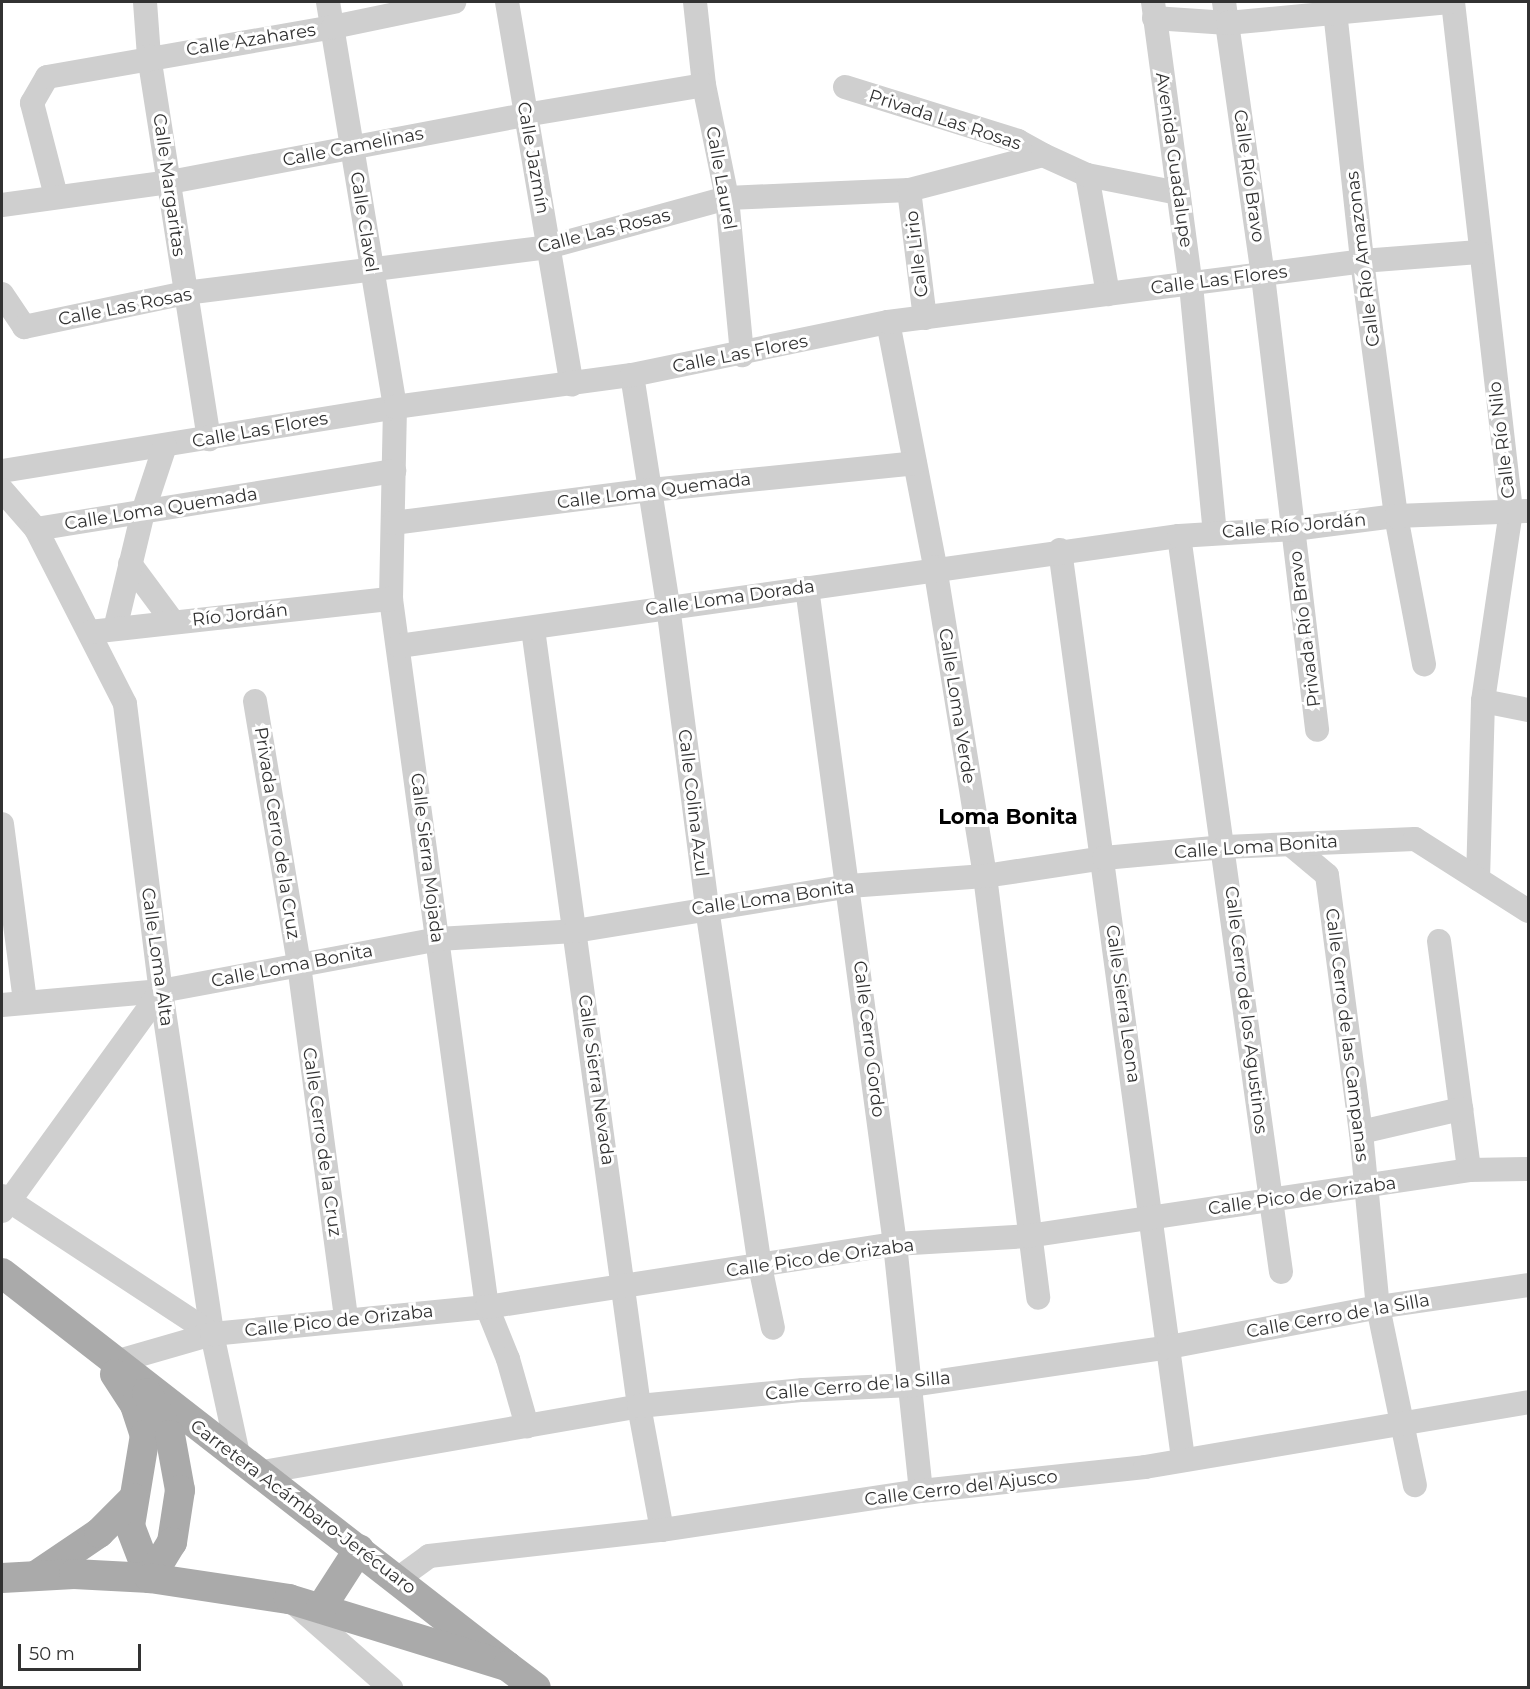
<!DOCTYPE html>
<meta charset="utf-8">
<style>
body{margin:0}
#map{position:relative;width:1530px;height:1689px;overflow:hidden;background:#fff;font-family:Montserrat,sans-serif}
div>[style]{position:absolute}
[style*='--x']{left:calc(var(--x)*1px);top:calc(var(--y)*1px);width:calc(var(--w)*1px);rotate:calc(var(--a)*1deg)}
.minor>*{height:24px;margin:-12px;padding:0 12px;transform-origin:12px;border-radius:12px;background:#cfcfcf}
.major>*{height:30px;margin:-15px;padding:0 15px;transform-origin:15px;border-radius:15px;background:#aaa}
span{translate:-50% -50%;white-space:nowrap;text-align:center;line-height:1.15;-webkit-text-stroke:6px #fff;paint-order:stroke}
.street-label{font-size:18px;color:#323232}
.quarter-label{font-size:21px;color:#000;font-weight:700}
.frame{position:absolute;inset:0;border:3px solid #323232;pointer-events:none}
.scale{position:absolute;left:18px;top:1644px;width:123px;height:27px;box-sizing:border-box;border:3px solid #323232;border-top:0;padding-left:8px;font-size:18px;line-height:21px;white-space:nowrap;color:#323232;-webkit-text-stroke:4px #fff;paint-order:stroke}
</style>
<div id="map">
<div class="minor">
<div style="--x:145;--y:2;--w:54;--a:85.8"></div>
<div style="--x:149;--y:56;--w:388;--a:81.1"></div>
<div style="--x:328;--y:2;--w:411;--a:80.6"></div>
<div style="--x:395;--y:407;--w:192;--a:91.2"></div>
<div style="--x:391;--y:599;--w:714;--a:82.28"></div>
<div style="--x:487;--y:1307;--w:56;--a:68"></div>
<div style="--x:508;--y:1359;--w:70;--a:74.2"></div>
<div style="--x:507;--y:2;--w:388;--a:80.4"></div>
<div style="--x:695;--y:2;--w:83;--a:83.8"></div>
<div style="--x:704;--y:85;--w:115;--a:78.5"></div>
<div style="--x:727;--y:198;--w:158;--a:84.5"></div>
<div style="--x:1153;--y:2;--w:286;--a:82.4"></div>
<div style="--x:1191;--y:285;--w:249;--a:84.5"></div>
<div style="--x:1224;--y:2;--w:277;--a:81.9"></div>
<div style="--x:1263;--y:276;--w:457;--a:83.2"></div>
<div style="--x:1334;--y:2;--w:261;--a:83.8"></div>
<div style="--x:1362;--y:261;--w:257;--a:82.4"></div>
<div style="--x:1396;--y:516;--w:151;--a:79.3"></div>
<div style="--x:1453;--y:2;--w:512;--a:83.5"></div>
<div style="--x:1511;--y:511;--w:192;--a:98.4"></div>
<div style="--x:1483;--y:701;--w:178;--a:91.6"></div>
<div style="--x:1154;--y:18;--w:74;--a:3.9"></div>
<div style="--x:1228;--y:23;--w:225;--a:-5.4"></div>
<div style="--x:845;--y:87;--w:181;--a:17.3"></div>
<div style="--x:1018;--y:141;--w:29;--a:29"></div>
<div style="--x:1087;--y:175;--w:121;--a:80"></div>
<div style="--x:909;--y:190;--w:129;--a:82.9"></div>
<div style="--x:56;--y:196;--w:96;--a:-104.5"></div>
<div style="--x:32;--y:103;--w:30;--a:-60"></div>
<div style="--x:47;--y:77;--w:290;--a:-9.9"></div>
<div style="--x:333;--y:27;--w:124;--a:-11.7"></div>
<div style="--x:2;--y:205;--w:170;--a:-7.8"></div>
<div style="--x:170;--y:182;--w:361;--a:-10.7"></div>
<div style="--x:525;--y:115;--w:181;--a:-9.5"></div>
<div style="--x:2;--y:294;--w:40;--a:56"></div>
<div style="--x:24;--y:327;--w:165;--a:-11.9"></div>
<div style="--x:185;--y:293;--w:366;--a:-7.2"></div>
<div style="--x:548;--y:247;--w:186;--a:-15.3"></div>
<div style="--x:727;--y:198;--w:182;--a:-2.5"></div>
<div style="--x:909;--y:190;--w:138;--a:-14.6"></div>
<div style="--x:1043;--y:155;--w:48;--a:24.4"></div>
<div style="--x:1087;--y:175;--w:93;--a:11.2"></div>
<div style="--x:888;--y:322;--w:249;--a:79.1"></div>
<div style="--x:935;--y:567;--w:313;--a:80.8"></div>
<div style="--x:985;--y:876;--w:425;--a:82.8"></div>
<div style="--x:632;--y:375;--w:234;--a:81.1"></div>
<div style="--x:668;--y:606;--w:305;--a:82.6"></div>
<div style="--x:707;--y:908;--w:362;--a:81.6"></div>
<div style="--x:760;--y:1266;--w:63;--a:78.2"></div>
<div style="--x:2;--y:471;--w:398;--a:-9.2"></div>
<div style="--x:395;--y:407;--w:239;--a:-7.7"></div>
<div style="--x:632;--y:375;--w:261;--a:-11.7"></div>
<div style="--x:888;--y:322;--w:478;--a:-7.3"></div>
<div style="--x:1362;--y:261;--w:117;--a:-4.4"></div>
<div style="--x:2;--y:490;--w:52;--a:48.9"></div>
<div style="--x:36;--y:529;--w:196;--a:63"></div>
<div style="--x:125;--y:704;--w:289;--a:82.9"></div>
<div style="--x:161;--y:991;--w:347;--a:81.5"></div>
<div style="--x:212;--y:1334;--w:123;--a:77.8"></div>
<div style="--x:393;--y:523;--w:260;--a:-7.3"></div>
<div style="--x:651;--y:490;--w:265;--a:-5.8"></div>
<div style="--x:36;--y:529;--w:363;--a:-9.2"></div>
<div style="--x:1179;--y:536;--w:743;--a:82.11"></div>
<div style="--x:1060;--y:550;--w:917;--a:82.29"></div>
<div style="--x:130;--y:564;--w:72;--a:53.4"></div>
<div style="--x:807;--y:588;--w:662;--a:82.36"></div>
<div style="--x:895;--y:1244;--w:248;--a:84"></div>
<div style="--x:115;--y:629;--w:120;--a:-76.5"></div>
<div style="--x:143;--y:512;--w:70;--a:-71.6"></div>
<div style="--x:533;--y:629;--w:784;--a:82.23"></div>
<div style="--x:639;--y:1406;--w:126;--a:79.5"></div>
<div style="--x:90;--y:632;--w:303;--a:-6.3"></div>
<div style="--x:399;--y:646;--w:788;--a:-8.03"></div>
<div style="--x:1179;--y:536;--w:115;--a:-3.5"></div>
<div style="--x:1294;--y:529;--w:103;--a:-7.3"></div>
<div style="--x:1396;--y:516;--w:132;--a:-2.2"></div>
<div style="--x:255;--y:701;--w:268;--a:80.5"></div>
<div style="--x:299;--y:965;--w:357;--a:82.4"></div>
<div style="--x:1483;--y:701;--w:46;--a:11.3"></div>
<div style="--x:2;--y:824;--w:178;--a:82.6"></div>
<div style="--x:1290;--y:844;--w:48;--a:40"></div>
<div style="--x:1327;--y:875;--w:259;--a:82.5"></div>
<div style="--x:1361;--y:1132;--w:176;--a:84.5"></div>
<div style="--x:1378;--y:1307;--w:182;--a:78.3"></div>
<div style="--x:1439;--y:941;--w:231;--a:82.5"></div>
<div style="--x:2;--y:1005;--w:160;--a:-5"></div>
<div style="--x:161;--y:991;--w:282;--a:-10.6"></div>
<div style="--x:438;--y:939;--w:137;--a:-3.3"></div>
<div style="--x:575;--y:931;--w:278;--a:-9.3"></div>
<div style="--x:849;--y:886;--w:136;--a:-4.2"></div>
<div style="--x:985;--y:876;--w:120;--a:-8.6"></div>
<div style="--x:1104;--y:858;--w:121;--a:-5.2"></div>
<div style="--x:1225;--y:847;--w:190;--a:-2.4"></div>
<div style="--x:1415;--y:839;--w:134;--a:32.5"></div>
<div style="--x:1361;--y:1132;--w:103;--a:-13"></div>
<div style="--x:2;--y:1196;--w:251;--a:33.3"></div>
<div style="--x:2;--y:1211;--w:271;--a:-54.1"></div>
<div style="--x:115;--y:1362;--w:101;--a:-16.1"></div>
<div style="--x:212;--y:1334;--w:276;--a:-5.6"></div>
<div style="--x:487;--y:1307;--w:413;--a:-8.8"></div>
<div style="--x:895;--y:1244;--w:133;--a:-3.4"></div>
<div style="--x:1028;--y:1236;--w:446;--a:-8.5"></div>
<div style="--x:1469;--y:1170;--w:59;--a:-1"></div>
<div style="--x:257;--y:1473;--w:388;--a:-9.9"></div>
<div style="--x:639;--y:1406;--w:165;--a:-5.6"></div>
<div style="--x:803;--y:1390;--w:109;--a:-2.6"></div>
<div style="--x:912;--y:1385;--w:260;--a:-8.4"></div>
<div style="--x:1169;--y:1347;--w:213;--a:-10.8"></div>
<div style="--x:1378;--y:1307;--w:152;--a:-8.3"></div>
<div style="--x:399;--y:1578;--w:37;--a:-36"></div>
<div style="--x:429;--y:1556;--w:234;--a:-6.4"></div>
<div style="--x:662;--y:1530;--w:262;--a:-8.6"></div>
<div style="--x:921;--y:1491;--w:225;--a:-6.1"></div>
<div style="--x:1145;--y:1467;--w:388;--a:-9.6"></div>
<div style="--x:295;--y:1604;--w:128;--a:41.2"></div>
</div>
<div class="major">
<div style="--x:2;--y:1273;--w:640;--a:37.89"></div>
<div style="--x:115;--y:1374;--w:37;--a:57"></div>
<div style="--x:135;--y:1405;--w:32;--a:72"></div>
<div style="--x:145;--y:1435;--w:92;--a:99.4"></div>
<div style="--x:130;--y:1526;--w:56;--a:69"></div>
<div style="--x:147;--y:1393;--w:48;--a:61.3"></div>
<div style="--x:170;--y:1435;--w:56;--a:79.7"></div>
<div style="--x:180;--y:1490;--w:53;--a:98.7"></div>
<div style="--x:172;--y:1542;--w:42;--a:121.4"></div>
<div style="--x:37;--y:1575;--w:75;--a:-34.1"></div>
<div style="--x:99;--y:1533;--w:49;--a:-45"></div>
<div style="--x:2;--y:1578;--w:72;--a:-3.2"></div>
<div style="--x:74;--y:1574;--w:76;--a:3"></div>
<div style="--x:150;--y:1578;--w:141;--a:8.6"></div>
<div style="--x:289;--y:1599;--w:228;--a:17.1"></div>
<div style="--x:507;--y:1666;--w:36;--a:37"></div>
<div style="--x:321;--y:1608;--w:70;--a:-57.2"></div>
</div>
<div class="street-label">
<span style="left:251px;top:40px;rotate:-9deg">Calle Azahares</span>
<span style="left:945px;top:120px;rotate:18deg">Privada Las Rosas</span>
<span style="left:353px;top:147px;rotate:-11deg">Calle Camelinas</span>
<span style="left:533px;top:158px;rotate:80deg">Calle Jazmín</span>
<span style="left:1174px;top:160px;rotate:82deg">Avenida Guadalupe</span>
<span style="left:1249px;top:176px;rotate:82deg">Calle Río Bravo</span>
<span style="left:721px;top:178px;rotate:80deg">Calle Laurel</span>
<span style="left:169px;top:185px;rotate:82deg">Calle Margaritas</span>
<span style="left:364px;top:222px;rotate:81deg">Calle Clavel</span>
<span style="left:604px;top:231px;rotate:-14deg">Calle Las Rosas</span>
<span style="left:917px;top:254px;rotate:-97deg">Calle Lirio</span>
<span style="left:1363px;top:259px;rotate:-97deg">Calle Río Amazonas</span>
<span style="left:1219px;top:280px;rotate:-7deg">Calle Las Flores</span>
<span style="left:125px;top:307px;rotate:-11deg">Calle Las Rosas</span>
<span style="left:740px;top:354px;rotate:-11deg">Calle Las Flores</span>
<span style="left:260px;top:430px;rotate:-10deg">Calle Las Flores</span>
<span style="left:1502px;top:440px;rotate:-97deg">Calle Río Nilo</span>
<span style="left:654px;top:491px;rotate:-7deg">Calle Loma Quemada</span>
<span style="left:161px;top:509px;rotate:-9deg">Calle Loma Quemada</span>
<span style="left:1294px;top:526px;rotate:-5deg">Calle Río Jordán</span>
<span style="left:730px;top:598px;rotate:-8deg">Calle Loma Dorada</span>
<span style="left:240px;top:615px;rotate:-6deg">Río Jordán</span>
<span style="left:1305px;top:629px;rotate:-97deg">Privada Río Bravo</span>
<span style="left:957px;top:706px;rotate:81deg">Calle Loma Verde</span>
<span style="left:693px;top:803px;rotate:83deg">Calle Colina Azul</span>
<span style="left:277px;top:833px;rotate:81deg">Privada Cerro de la Cruz</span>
<span style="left:1256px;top:847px;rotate:-4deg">Calle Loma Bonita</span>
<span style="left:427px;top:858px;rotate:83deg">Calle Sierra Mojada</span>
<span style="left:773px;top:898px;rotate:-8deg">Calle Loma Bonita</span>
<span style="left:157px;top:957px;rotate:82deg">Calle Loma Alta</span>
<span style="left:292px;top:966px;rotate:-11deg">Calle Loma Bonita</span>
<span style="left:1123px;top:1004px;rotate:82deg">Calle Sierra Leona</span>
<span style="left:1246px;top:1010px;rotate:83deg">Calle Cerro de los Agustinos</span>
<span style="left:1347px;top:1035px;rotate:83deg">Calle Cerro de las Campanas</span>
<span style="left:869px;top:1039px;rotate:83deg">Calle Cerro Gordo</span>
<span style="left:596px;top:1080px;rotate:82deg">Calle Sierra Nevada</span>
<span style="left:322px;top:1142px;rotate:82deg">Calle Cerro de la Cruz</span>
<span style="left:1302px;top:1196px;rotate:-8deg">Calle Pico de Orizaba</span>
<span style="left:820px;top:1258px;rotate:-8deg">Calle Pico de Orizaba</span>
<span style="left:1338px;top:1316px;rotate:-10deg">Calle Cerro de la Silla</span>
<span style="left:339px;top:1321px;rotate:-6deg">Calle Pico de Orizaba</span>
<span style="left:858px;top:1386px;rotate:-5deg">Calle Cerro de la Silla</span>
<span style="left:961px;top:1488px;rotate:-7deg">Calle Cerro del Ajusco</span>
<span style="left:303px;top:1507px;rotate:37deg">Carretera Acámbaro-Jerécuaro</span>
</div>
<div class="quarter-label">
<span style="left:1008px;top:817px">Loma Bonita</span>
</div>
<div class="frame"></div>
<div class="scale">50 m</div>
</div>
